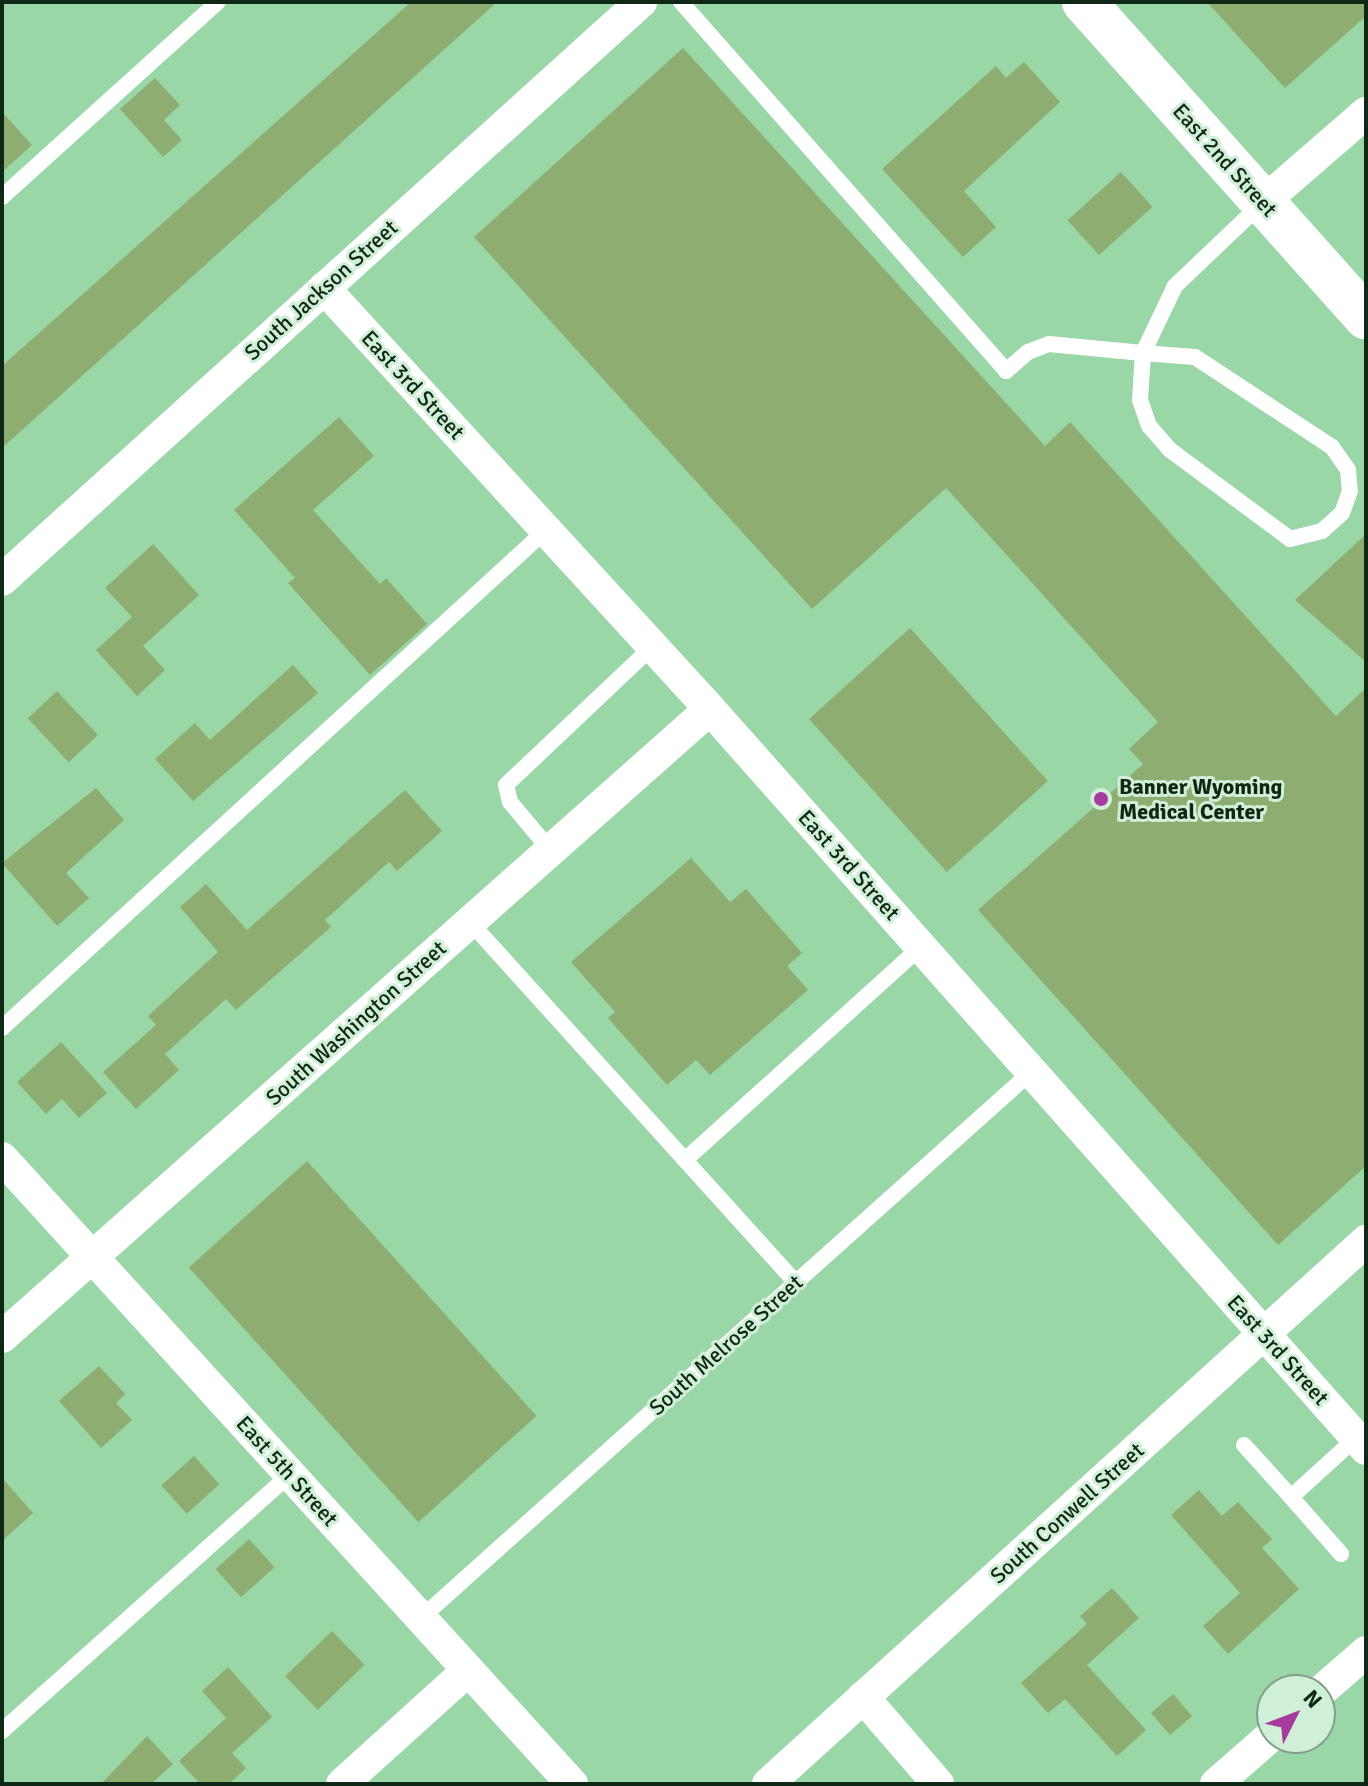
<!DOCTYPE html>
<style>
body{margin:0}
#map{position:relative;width:1368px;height:1786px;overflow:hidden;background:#99d7a7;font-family:Signika,sans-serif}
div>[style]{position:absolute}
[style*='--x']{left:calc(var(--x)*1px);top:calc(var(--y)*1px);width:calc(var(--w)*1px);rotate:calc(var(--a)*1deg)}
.building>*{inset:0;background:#8eae71;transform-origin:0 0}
.service>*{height:16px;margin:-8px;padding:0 8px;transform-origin:8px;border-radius:8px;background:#fff}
.minor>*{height:32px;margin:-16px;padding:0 16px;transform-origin:16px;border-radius:16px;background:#fff}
.secondary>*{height:44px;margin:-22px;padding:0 22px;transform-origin:22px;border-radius:22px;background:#fff}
.dots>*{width:22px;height:22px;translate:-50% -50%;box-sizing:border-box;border:4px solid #d0efd7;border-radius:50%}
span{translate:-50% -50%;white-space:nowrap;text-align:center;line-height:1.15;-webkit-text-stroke:6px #d0efd7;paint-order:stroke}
.street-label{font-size:22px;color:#0f2816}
.poi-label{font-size:22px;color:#0f2816;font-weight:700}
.left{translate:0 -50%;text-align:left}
.frame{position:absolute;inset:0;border:4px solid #0f2816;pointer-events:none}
.north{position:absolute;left:1256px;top:1674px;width:80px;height:80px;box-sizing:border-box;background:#d0efd7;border:2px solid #839f8a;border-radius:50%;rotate:48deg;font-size:22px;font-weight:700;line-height:32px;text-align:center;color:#0f2816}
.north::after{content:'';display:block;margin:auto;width:28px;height:36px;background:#a53b9c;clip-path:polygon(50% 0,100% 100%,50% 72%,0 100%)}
</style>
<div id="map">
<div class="building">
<div style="clip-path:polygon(411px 2px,497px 2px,2px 448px,2px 366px)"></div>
<div style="clip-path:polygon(1207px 2px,1366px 2px,1366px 16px,1285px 88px)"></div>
<div style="clip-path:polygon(683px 48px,1045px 446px,1070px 422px,1336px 716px,1366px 688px,1366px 1166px,1278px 1245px,978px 910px,1143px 764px,1129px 749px,1158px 722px,946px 488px,812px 609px,474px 237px)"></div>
<div style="clip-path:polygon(1024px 62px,1060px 102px,964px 191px,996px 227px,963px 257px,882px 169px,996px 66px,1006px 78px)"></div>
<div style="clip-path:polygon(155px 78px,180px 105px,164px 120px,182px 140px,163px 157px,120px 109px)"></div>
<div style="clip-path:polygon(2px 112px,32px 145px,2px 172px)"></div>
<div style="left:1121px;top:172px;width:47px;height:72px;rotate:48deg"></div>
<div style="clip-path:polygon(339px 417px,374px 456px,313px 510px,380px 584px,386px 578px,427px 624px,370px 675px,288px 583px,295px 578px,234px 510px)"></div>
<div style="clip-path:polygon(1366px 534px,1366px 662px,1295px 600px)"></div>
<div style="clip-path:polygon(153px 544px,199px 595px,143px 646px,165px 670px,137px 696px,96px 650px,132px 617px,105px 588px)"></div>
<div style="left:910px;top:628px;width:206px;height:136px;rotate:48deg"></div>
<div style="clip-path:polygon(293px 665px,318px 693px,193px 801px,155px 759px,195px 723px,210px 740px)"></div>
<div style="left:57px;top:691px;width:60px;height:40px;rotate:47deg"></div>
<div style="clip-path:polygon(96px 788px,124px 820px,66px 873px,89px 898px,57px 926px,2px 863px)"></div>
<div style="clip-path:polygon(405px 790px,442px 831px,397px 871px,389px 862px,325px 920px,331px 927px,236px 1010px,226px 999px,165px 1054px,179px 1070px,136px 1109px,103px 1072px,156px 1025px,148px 1016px,218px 952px,180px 907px,206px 884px,247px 930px)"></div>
<div style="clip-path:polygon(691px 858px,730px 902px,746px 889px,802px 953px,787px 966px,808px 990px,710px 1075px,696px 1060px,667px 1085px,608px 1018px,615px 1012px,571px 962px)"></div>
<div style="clip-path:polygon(61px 1042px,107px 1093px,79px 1118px,62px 1099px,46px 1114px,17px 1082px)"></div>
<div style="left:307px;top:1161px;width:343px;height:159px;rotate:48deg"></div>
<div style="clip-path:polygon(99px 1366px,125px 1394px,116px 1403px,132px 1420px,101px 1448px,59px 1401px)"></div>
<div style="left:194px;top:1456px;width:38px;height:44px;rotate:48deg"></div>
<div style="clip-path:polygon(2px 1478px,33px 1513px,2px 1541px)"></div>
<div style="clip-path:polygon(1199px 1490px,1222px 1516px,1238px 1502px,1272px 1539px,1262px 1548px,1299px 1589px,1228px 1654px,1203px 1626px,1240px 1593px,1171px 1515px)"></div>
<div style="left:249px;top:1539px;width:38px;height:45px;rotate:48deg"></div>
<div style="clip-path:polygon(1112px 1588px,1139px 1618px,1087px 1665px,1146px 1730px,1117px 1756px,1065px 1699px,1048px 1713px,1021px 1683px,1087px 1624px,1080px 1616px)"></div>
<div style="left:332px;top:1631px;width:47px;height:65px;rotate:46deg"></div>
<div style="clip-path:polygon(228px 1667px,272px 1717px,232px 1753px,246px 1768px,229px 1784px,200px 1784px,179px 1761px,226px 1718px,202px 1691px)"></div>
<div style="left:1173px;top:1694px;width:29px;height:29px;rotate:49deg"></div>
<div style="clip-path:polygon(147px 1736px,173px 1764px,151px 1784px,101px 1784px)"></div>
</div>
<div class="service">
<div style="--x:681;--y:2;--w:492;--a:48.6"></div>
<div style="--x:1006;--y:371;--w:29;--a:-41"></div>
<div style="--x:1028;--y:352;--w:22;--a:-21"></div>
<div style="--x:1049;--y:344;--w:94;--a:5.5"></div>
<div style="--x:1143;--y:353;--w:74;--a:-64.5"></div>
<div style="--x:1175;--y:286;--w:119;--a:-43.6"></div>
<div style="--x:2;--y:197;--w:291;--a:-42.1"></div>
<div style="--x:1143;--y:353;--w:52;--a:4.4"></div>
<div style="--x:1195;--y:357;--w:164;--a:33.3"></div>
<div style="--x:1332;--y:447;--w:28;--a:55"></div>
<div style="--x:1348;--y:470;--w:21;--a:85"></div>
<div style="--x:1350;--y:491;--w:23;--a:110"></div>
<div style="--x:1342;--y:513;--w:27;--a:138"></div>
<div style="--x:1322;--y:531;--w:33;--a:166"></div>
<div style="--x:1290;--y:539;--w:149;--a:-143.4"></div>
<div style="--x:1170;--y:450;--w:32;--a:-131"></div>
<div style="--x:1149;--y:426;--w:28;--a:-109"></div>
<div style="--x:1140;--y:400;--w:47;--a:-86.3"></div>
<div style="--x:551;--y:851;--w:64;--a:-129.9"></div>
<div style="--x:510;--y:802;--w:17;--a:-103"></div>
<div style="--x:506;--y:785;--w:202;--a:-43.4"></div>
<div style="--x:470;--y:922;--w:486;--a:47.9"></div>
<div style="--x:2;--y:1028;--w:738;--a:-42.47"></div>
<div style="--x:685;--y:1160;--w:318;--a:-42.1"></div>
<div style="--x:1244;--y:1445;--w:70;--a:47.9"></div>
<div style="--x:1291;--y:1497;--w:88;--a:-42.2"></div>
<div style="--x:1291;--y:1497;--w:76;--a:48.7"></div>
<div style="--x:421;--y:1618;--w:819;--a:-41.83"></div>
<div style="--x:2;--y:1731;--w:386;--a:-41.7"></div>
</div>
<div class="minor">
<div style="--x:1262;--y:203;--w:138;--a:-40.9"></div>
<div style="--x:324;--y:288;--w:571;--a:47.48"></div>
<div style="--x:710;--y:709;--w:989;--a:48.44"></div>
<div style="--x:2;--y:580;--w:862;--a:-42.13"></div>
<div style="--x:2;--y:1158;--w:847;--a:47.68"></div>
<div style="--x:2;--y:1337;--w:946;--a:-41.57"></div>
<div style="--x:1320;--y:1692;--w:61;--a:-41"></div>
<div style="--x:863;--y:1697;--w:115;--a:49.2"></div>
<div style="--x:342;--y:1784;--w:170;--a:-42.1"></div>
<div style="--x:768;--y:1784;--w:808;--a:-42.24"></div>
<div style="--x:1216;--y:1784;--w:74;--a:-41.2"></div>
</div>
<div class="secondary">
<div style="--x:1084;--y:2;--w:423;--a:48.2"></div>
</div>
<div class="dots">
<div style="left:1101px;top:799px;background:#a53b9c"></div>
</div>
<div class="street-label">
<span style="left:1225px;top:160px;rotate:48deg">East 2nd Street</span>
<span style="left:321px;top:290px;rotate:-42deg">South Jackson Street</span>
<span style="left:413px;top:385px;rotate:47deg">East 3rd Street</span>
<span style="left:849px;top:865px;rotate:48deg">East 3rd Street</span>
<span style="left:356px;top:1023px;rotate:-42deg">South Washington Street</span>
<span style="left:726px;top:1345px;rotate:-42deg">South Melrose Street</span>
<span style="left:1278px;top:1350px;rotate:48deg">East 3rd Street</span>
<span style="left:287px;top:1471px;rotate:48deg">East 5th Street</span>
<span style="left:1067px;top:1513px;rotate:-42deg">South Conwell Street</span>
</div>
<div class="poi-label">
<span class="left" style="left:1119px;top:799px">Banner Wyoming<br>Medical Center</span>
</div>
<div class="frame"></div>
<div class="north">N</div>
</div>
